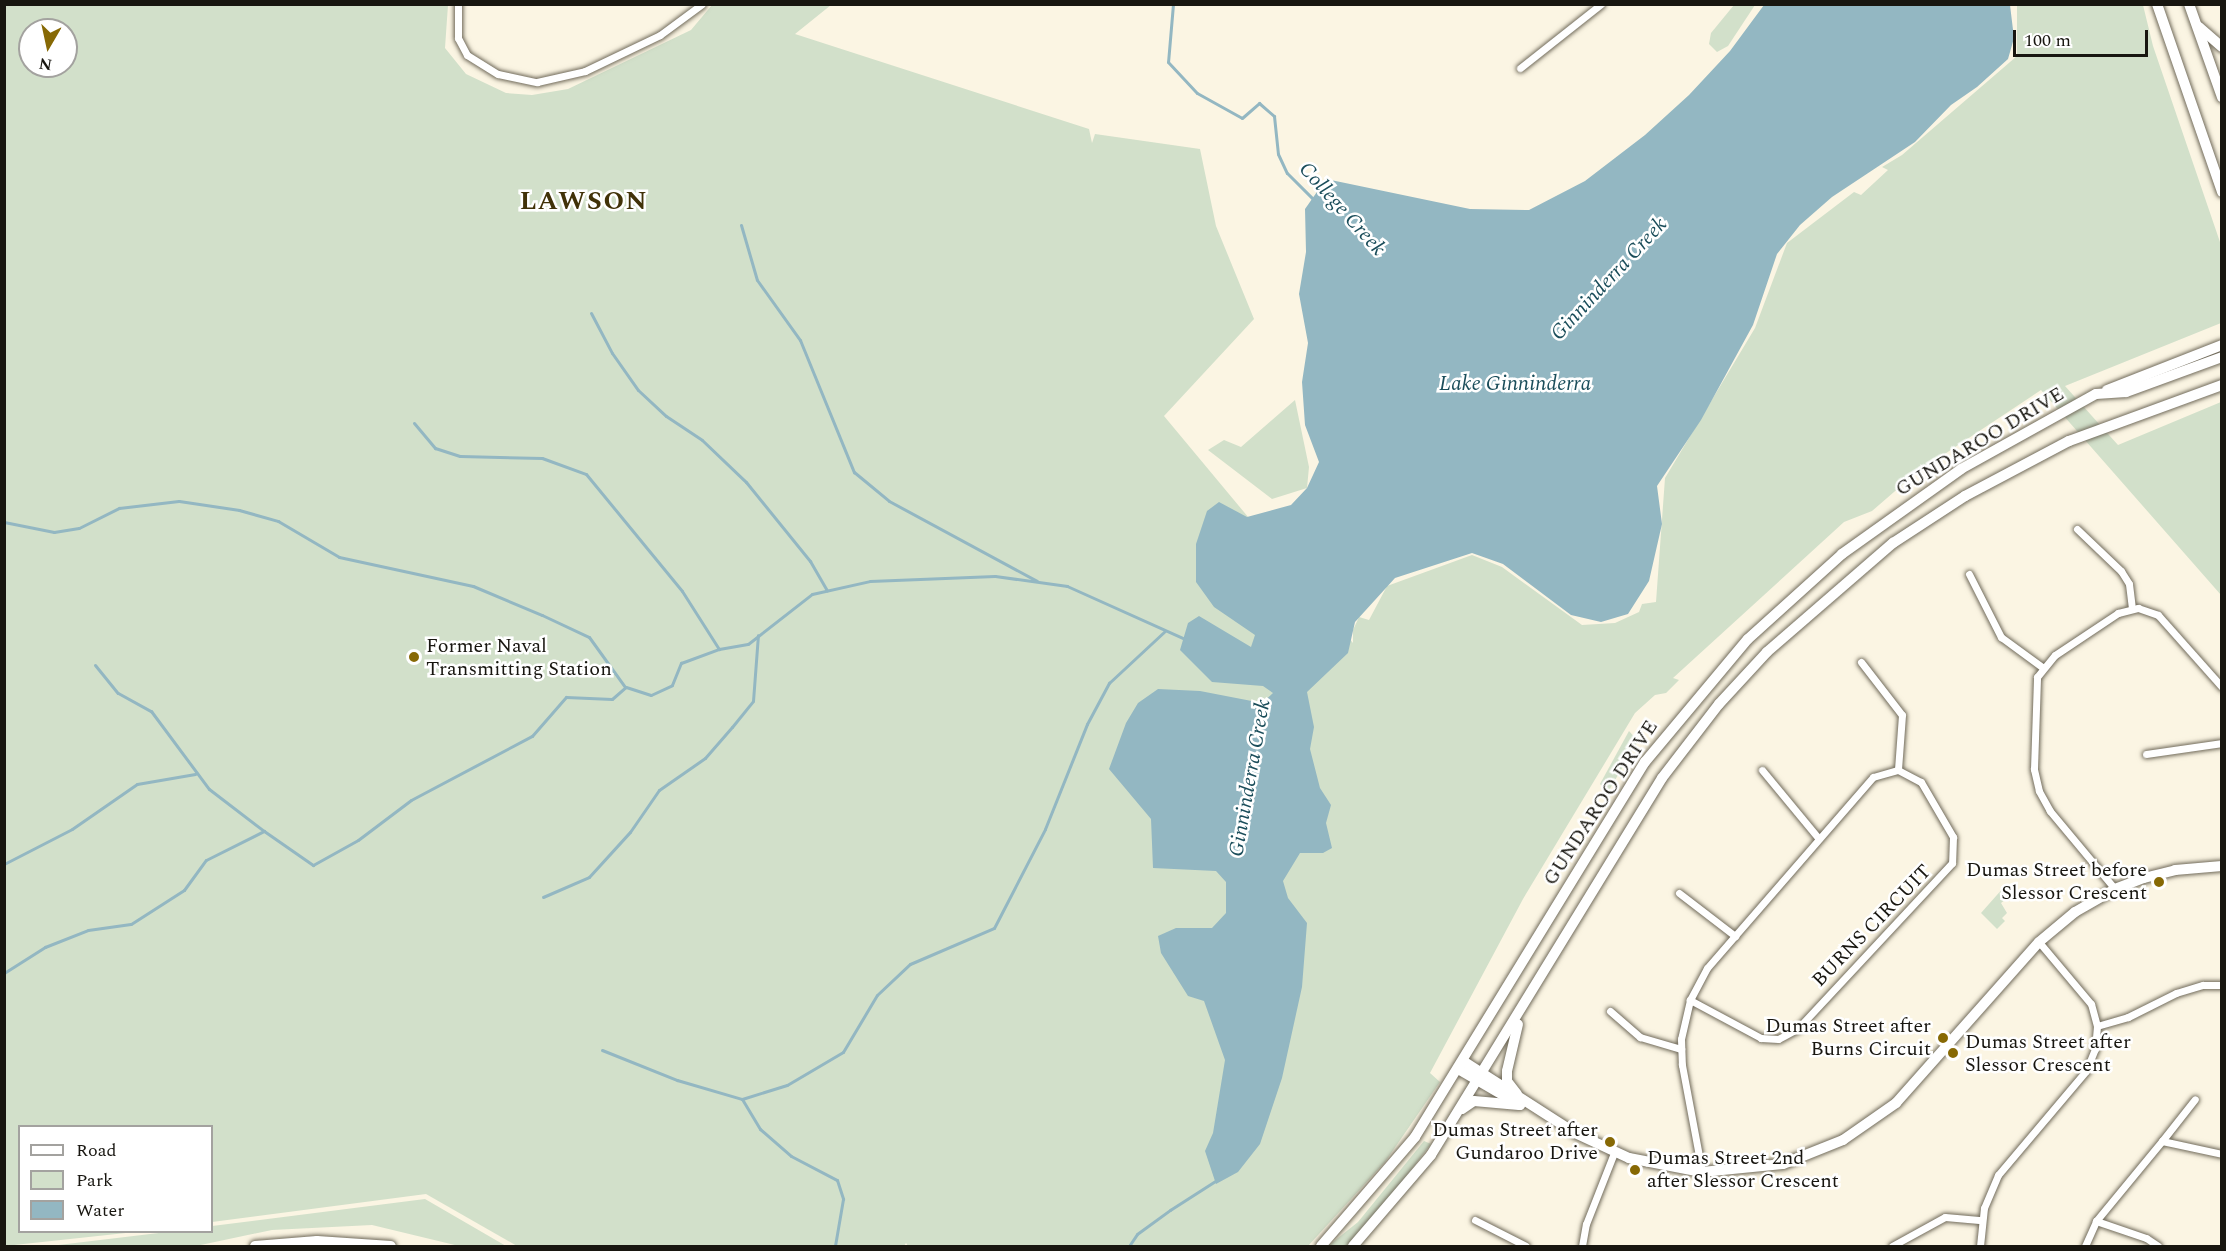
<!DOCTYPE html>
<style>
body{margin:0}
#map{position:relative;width:2226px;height:1251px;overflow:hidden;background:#fbf5e3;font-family:Spectral,serif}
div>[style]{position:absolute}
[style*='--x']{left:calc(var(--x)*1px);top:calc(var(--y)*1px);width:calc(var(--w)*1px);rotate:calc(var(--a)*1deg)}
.green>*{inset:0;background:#d2e0ca}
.water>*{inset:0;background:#93b7c2}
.stream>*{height:3px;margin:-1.5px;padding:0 1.5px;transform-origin:1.5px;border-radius:1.5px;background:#93b7c2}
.roads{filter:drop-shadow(0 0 2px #716b5b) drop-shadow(0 0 2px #716b5b)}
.street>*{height:7px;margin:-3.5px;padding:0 3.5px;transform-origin:3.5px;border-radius:3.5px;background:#fff}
.secondary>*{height:10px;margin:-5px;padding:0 5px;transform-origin:5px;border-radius:5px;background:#fff}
.primary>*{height:10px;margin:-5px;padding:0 5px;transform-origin:5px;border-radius:5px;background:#fff}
.dots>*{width:16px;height:16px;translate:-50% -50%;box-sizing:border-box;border:3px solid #fff;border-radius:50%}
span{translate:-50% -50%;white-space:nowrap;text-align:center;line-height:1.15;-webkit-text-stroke:5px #fff;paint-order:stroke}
.street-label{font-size:20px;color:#181610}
.poi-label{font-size:20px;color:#181610}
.left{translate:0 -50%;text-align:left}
.right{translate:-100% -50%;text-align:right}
.water-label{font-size:21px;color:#1a4d5a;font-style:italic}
.district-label{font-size:26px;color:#413208;font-weight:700;letter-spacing:1.5px}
.frame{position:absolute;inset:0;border:6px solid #181610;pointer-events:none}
.legend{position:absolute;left:18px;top:1125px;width:195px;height:108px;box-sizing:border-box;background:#fff;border:2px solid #a3a29f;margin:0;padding:8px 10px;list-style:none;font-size:18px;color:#181610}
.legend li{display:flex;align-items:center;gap:12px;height:30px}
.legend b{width:30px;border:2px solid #a3a29f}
.north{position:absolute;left:18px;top:18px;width:60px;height:60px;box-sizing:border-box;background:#fff;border:2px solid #a3a29f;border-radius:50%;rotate:189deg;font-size:16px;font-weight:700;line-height:24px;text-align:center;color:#181610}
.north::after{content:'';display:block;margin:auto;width:21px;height:27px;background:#876905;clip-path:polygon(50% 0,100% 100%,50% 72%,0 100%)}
.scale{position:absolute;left:2013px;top:30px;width:135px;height:27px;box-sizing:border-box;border:3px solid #181610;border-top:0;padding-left:8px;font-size:18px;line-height:21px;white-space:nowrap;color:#181610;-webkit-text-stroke:4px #fff;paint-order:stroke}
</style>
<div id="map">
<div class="green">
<div style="clip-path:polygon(evenodd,5px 5px,448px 5px,445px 48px,466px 74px,506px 93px,532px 95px,568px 89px,691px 30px,712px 5px,831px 5px,795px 34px,1089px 129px,1092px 143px,1095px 134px,1200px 149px,1216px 226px,1254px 319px,1164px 416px,1353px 643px,1353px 630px,1359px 617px,1369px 620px,1387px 586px,1472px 555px,1502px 567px,1582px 625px,1615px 623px,1639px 612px,1642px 604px,1656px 602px,1665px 478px,1755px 328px,1787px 243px,1854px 192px,1861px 195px,1888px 170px,1882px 167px,1902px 155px,2017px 56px,2017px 5px,2143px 5px,2153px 46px,2221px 245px,2221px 323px,2065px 386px,2118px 445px,2221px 402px,2221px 595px,2041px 390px,1916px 473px,1872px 511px,1844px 522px,1673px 678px,1679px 680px,1666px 693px,1655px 695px,1635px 713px,1523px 899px,1430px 1073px,1440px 1082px,1385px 1162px,1308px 1246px,908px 1246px,906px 1243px,904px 1246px,517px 1246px,426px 1194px,212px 1222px,212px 1126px,20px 1126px,20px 1232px,135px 1232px,5px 1246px,5px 5px,30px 30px,66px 30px,66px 66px,30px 66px,30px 30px)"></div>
<div style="clip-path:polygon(1734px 5px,1755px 5px,1728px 46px,1717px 52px,1709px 44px,1711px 33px)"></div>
<div style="clip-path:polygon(1295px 400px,1309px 467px,1307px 488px,1272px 499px,1208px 450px,1224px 440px,1241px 447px)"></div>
<div style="clip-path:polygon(1629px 731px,1638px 741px,1608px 792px,1600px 784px)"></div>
<div style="clip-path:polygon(2004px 887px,2015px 898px,2010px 896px,2001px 903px,2007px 913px,2002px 918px,2005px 921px,1997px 929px,1981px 913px)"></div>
<div style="clip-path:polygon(1424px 1141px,1431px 1144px,1376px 1215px,1346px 1246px,1328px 1246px,1358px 1222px)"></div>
<div style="clip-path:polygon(425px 1199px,506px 1246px,459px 1246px,372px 1225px,272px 1230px,196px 1246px,50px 1246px,167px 1232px,212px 1232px,212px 1226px)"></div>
</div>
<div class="water">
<div style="clip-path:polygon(1764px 5px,2010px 5px,2014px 38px,2008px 59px,1977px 87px,1951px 105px,1915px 142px,1832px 197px,1800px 225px,1777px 254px,1753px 325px,1701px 420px,1657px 486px,1662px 524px,1649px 581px,1628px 614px,1601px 622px,1571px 615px,1503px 564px,1472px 553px,1395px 578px,1355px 622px,1348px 653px,1307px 692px,1314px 727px,1310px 749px,1320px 788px,1331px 805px,1326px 823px,1332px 848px,1323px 853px,1300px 853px,1283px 881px,1288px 898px,1307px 923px,1302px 987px,1282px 1078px,1260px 1144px,1238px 1172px,1216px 1184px,1205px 1151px,1213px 1133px,1225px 1060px,1204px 1001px,1188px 996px,1161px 953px,1158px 936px,1176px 928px,1212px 928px,1226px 913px,1226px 882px,1216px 871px,1153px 868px,1151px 819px,1109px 769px,1126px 723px,1138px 703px,1158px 689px,1200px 691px,1262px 703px,1273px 693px,1263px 686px,1212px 682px,1180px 650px,1188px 623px,1199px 616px,1251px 647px,1255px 635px,1214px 607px,1196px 582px,1196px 544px,1207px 511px,1219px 502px,1247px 517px,1291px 505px,1307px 488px,1319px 462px,1305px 425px,1302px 382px,1308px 343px,1299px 294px,1306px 252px,1305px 209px,1326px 179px,1470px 209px,1529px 210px,1585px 181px,1645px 135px,1689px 95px,1730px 51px)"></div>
</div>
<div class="stream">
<div style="--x:1173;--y:4;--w:58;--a:94.9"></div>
<div style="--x:1168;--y:62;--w:42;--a:46.9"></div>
<div style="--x:1197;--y:93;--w:51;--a:29.1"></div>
<div style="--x:1242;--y:118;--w:23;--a:-41"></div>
<div style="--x:1259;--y:103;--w:20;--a:41"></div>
<div style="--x:1274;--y:116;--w:38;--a:84"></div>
<div style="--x:1278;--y:154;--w:21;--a:65"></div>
<div style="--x:1287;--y:173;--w:37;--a:45"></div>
<div style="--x:741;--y:225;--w:57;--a:73.8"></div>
<div style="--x:757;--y:280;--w:74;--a:54.4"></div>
<div style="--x:800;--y:340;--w:143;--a:67.8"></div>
<div style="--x:854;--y:472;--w:45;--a:39.6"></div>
<div style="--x:889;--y:501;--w:168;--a:28.4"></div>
<div style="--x:591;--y:313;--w:45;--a:62.3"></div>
<div style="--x:612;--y:353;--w:45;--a:54.9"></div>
<div style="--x:638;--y:390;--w:38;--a:43"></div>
<div style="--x:666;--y:416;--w:43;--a:33.7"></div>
<div style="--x:702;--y:440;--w:61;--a:43.7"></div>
<div style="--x:746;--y:482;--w:102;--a:51"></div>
<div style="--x:810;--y:561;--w:34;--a:60"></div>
<div style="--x:414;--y:423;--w:33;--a:50"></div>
<div style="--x:435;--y:448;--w:26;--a:18"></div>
<div style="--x:460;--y:456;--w:82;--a:1.4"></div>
<div style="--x:542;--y:458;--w:47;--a:20"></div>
<div style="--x:586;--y:474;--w:151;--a:50.6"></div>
<div style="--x:682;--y:591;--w:69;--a:57.5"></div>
<div style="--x:4;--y:522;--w:51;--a:11.3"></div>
<div style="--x:54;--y:532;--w:25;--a:-9"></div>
<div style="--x:79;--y:528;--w:45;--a:-26.6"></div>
<div style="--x:119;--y:508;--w:60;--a:-6.7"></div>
<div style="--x:179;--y:501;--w:61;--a:8.5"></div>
<div style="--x:239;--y:510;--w:41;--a:15.8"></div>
<div style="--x:278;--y:521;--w:71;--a:30.5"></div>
<div style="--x:339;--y:557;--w:137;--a:12.2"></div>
<div style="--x:473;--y:586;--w:75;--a:22.8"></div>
<div style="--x:542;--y:615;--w:52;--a:25.1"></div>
<div style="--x:589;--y:637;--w:62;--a:54.2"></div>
<div style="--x:95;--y:665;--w:36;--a:51"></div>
<div style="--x:118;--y:693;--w:38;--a:29"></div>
<div style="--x:151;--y:711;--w:97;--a:53.4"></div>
<div style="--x:209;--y:789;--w:69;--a:37.4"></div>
<div style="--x:4;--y:864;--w:76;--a:-27.2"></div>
<div style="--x:72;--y:829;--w:79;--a:-34.7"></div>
<div style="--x:137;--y:784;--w:59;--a:-9.8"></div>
<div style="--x:543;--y:897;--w:50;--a:-23.5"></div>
<div style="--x:589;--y:877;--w:61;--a:-47.7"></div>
<div style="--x:630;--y:832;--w:51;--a:-55.4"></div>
<div style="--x:659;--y:790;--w:56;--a:-34.8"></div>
<div style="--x:705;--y:758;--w:41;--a:-48.9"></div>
<div style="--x:732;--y:727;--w:33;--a:-51"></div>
<div style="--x:753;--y:701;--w:66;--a:-85.7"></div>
<div style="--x:4;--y:973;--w:49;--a:-32.4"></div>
<div style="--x:45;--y:947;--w:46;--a:-21.6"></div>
<div style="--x:88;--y:930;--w:43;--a:-7.9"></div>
<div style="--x:131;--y:924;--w:63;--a:-32.7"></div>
<div style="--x:184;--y:890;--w:37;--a:-54"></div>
<div style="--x:206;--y:860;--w:65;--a:-26.6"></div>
<div style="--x:264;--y:831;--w:60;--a:34.8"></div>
<div style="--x:313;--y:865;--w:51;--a:-29.1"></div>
<div style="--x:358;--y:840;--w:66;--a:-37"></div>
<div style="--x:411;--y:800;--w:137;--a:-27.9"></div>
<div style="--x:532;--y:736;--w:52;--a:-48.9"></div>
<div style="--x:566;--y:697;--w:46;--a:2.5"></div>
<div style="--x:612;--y:699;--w:18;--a:-41"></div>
<div style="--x:626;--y:687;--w:26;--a:18"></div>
<div style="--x:651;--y:695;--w:23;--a:-25"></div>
<div style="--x:672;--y:685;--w:24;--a:-68"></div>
<div style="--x:681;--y:663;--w:40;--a:-20.2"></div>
<div style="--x:719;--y:649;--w:29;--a:-10"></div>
<div style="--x:748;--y:644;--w:81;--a:-38"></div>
<div style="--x:812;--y:594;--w:59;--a:-12.6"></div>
<div style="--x:870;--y:581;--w:125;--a:-2.3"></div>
<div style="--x:995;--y:576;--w:73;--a:7.9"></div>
<div style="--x:1067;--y:586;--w:129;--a:24.2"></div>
<div style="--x:602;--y:1050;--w:81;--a:21.8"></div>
<div style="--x:677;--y:1080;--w:68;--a:16.3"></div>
<div style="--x:742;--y:1099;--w:47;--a:-17.3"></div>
<div style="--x:787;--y:1085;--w:65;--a:-30.5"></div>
<div style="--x:843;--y:1052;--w:66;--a:-59.2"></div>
<div style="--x:877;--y:995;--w:45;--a:-43.2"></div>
<div style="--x:910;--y:964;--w:91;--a:-23.2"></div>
<div style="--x:994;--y:928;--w:111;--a:-62.7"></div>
<div style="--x:1045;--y:829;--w:113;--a:-68.2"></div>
<div style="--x:1087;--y:724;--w:47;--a:-61.8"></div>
<div style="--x:1109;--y:683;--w:76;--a:-42.9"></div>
<div style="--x:742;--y:1099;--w:35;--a:59"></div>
<div style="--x:760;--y:1129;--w:41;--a:41.1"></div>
<div style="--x:791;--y:1156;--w:52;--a:27.6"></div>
<div style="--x:837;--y:1180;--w:20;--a:72"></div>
<div style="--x:843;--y:1199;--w:48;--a:99.7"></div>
<div style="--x:1129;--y:1246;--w:14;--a:-56"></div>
<div style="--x:1137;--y:1234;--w:41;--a:-36"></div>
<div style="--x:1170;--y:1210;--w:56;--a:-32.6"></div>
</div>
<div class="roads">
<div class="street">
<div style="--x:458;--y:4;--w:34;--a:90"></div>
<div style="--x:458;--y:38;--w:19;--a:62"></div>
<div style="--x:467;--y:55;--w:36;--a:32"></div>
<div style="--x:498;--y:74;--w:40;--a:12"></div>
<div style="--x:537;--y:82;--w:49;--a:-12.9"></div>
<div style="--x:585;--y:71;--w:83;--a:-25.6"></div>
<div style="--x:660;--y:35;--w:52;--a:-36.4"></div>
<div style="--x:1520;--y:68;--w:103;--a:-38.3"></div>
<div style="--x:2077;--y:529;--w:61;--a:43.7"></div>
<div style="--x:2121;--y:571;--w:15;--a:58"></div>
<div style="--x:2129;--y:584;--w:24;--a:83"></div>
<div style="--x:1969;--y:574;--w:71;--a:63.1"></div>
<div style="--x:2001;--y:637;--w:51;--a:36.2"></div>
<div style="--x:1861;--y:662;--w:67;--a:52.3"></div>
<div style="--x:1902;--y:715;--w:55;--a:94.2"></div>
<div style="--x:2146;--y:754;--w:77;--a:-8.2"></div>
<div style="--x:1762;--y:770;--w:89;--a:50.4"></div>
<div style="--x:2115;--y:889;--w:102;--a:-129.8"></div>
<div style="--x:2050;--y:811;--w:23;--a:-119"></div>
<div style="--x:2039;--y:791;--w:23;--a:-103"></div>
<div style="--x:2034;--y:769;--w:92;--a:-88.1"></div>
<div style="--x:2037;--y:677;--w:28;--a:-51"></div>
<div style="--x:2055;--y:655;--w:76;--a:-33.7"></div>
<div style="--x:2118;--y:613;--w:21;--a:-14"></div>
<div style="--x:2138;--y:608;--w:21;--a:19"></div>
<div style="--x:2158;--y:615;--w:96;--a:48.4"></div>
<div style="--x:1679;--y:893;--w:71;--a:37.5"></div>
<div style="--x:1690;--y:1000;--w:36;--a:-62"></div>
<div style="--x:1707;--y:968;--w:253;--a:-49"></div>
<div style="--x:1873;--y:777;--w:26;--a:-16"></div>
<div style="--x:1898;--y:770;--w:26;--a:28"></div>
<div style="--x:1921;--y:782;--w:64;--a:59.8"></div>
<div style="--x:1953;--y:837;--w:26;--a:92"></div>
<div style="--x:1952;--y:863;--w:227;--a:133"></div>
<div style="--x:1797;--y:1029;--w:21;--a:152"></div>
<div style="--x:1778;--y:1039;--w:17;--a:-177"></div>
<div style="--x:1761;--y:1038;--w:81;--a:-151.8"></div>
<div style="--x:1690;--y:1000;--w:40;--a:103"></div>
<div style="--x:1681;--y:1039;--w:26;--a:88"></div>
<div style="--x:1682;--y:1065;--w:109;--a:79.4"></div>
<div style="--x:1610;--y:1011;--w:40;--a:41"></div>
<div style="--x:1640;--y:1037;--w:43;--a:16.3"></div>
<div style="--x:2097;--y:1026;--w:32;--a:-16"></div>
<div style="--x:2128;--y:1017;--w:54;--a:-26.6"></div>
<div style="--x:2176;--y:993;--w:28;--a:-17"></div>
<div style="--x:2203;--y:985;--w:19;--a:0"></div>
<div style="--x:2162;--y:1141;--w:53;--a:-51.8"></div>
<div style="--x:1475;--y:1220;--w:57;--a:27"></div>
<div style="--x:1582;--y:1246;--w:22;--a:-80"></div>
<div style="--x:1586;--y:1224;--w:76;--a:-68.5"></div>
<div style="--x:1892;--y:1246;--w:60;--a:-28.7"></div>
<div style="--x:1945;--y:1217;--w:37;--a:5"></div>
<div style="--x:1980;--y:1246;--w:38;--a:-84"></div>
<div style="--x:1984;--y:1208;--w:36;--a:-67"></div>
<div style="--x:1998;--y:1175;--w:136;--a:-49.8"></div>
<div style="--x:2086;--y:1071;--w:24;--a:-68"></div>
<div style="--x:2095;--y:1049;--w:23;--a:-85"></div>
<div style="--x:2097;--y:1026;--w:23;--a:-105"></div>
<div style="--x:2091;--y:1004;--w:81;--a:-130"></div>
<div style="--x:2085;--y:1246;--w:27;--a:-66"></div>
<div style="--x:2158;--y:1246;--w:14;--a:-146"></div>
<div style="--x:2146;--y:1238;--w:53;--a:-161.2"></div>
<div style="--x:2096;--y:1221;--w:104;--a:-50.5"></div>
<div style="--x:2162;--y:1141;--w:61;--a:12.2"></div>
</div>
<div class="secondary">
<div style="--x:1463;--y:1061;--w:133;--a:32.7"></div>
<div style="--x:1575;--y:1133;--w:60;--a:24.8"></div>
<div style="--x:1629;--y:1158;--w:74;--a:10.9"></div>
<div style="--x:1702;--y:1172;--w:81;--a:-5.6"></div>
<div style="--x:1783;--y:1164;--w:65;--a:-21.8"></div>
<div style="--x:1843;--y:1140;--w:65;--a:-34.9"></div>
<div style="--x:1896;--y:1103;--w:215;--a:-48.4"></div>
<div style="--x:2039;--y:942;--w:47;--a:-39.8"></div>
<div style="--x:2075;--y:912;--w:46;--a:-29.9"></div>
<div style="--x:2115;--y:889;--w:31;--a:-21"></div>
<div style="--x:2144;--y:878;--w:32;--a:-14"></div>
<div style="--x:2175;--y:870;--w:47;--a:-4.9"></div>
<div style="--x:1458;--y:1069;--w:72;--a:30.1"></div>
<div style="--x:255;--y:1246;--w:62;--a:-4.6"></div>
<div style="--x:317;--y:1241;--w:74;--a:3.9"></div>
</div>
<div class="primary">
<div style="--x:2157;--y:4;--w:199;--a:70.9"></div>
<div style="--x:2189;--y:4;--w:99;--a:70.5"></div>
<div style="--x:2199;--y:27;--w:30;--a:41"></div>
<div style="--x:2107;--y:390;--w:123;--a:-21.4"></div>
<div style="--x:1517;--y:1094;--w:16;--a:-128"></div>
<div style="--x:1507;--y:1081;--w:10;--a:-90"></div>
<div style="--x:1507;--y:1071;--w:48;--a:-76.8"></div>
<div style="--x:1462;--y:1109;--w:14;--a:-34"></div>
<div style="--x:1474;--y:1101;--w:45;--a:5.1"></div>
<div style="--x:1321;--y:1246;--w:144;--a:-49.2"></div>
<div style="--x:1415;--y:1137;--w:440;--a:-58.5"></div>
<div style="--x:1645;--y:762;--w:160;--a:-50.1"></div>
<div style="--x:1748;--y:639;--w:127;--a:-42.1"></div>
<div style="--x:1842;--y:554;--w:146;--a:-35.5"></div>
<div style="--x:1961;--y:469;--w:154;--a:-29.1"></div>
<div style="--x:2096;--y:394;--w:30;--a:-4"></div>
<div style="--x:2126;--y:392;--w:102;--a:-20"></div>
<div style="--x:1353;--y:1246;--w:120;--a:-49.4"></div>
<div style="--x:1431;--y:1155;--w:442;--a:-58.5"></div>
<div style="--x:1662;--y:778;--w:93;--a:-52.4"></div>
<div style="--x:1719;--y:704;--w:71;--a:-47.3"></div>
<div style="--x:1767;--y:652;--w:167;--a:-40.9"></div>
<div style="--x:1893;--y:543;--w:86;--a:-33.1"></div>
<div style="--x:1965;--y:496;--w:118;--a:-27.9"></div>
<div style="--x:2069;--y:441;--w:163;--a:-20.1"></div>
</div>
</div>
<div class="dots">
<div style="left:414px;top:657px;background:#876905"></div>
<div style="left:2159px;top:882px;background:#876905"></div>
<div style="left:1943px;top:1038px;background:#876905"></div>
<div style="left:1953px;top:1053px;background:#876905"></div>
<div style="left:1610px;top:1142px;background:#876905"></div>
<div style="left:1635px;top:1170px;background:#876905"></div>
</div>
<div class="street-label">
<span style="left:1980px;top:442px;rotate:-31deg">GUNDAROO DRIVE</span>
<span style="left:1601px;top:803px;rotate:-57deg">GUNDAROO DRIVE</span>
<span style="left:1872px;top:926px;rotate:-46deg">BURNS CIRCUIT</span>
</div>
<div class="poi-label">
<span class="left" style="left:426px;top:658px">Former Naval<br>Transmitting Station</span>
<span class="right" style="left:2147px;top:882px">Dumas Street before<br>Slessor Crescent</span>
<span class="right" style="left:1931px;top:1038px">Dumas Street after<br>Burns Circuit</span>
<span class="left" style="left:1965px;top:1054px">Dumas Street after<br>Slessor Crescent</span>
<span class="right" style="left:1598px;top:1142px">Dumas Street after<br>Gundaroo Drive</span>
<span class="left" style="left:1647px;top:1170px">Dumas Street 2nd<br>after Slessor Crescent</span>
</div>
<div class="water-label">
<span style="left:1342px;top:209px;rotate:48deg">College Creek</span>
<span style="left:1609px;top:279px;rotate:-47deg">Ginninderra Creek</span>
<span style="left:1515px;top:384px">Lake Ginninderra</span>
<span style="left:1250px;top:778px;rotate:-80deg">Ginninderra Creek</span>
</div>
<div class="district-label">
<span style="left:584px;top:202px">LAWSON</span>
</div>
<div class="frame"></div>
<ul class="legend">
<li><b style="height:8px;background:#fff"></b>Road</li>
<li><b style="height:16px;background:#d2e0ca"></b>Park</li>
<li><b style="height:16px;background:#93b7c2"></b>Water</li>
</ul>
<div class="north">N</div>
<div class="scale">100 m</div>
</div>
